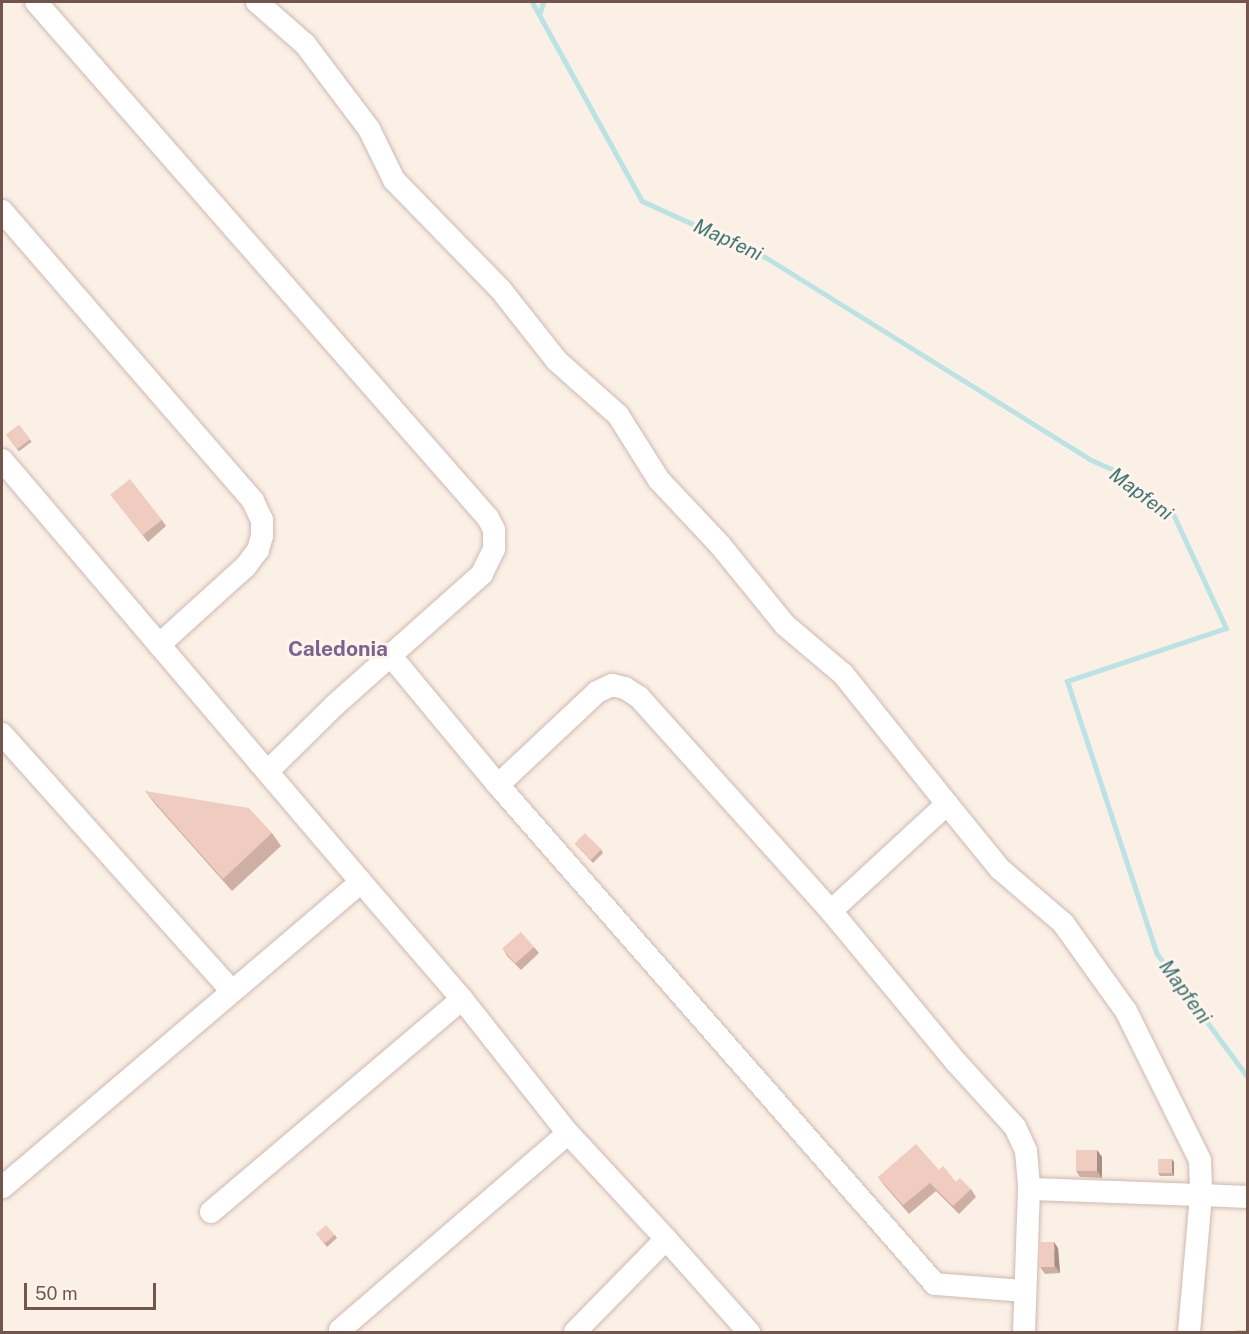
<!DOCTYPE html>
<style>
body{margin:0}
#map{position:relative;width:1249px;height:1334px;overflow:hidden;background:#fbf0e6;font-family:"Public Sans",sans-serif}
div>[style]{position:absolute}
[style*='--x']{left:calc(var(--x)*1px);top:calc(var(--y)*1px);width:calc(var(--w)*1px);rotate:calc(var(--a)*1deg)}
.stream>*{height:5px;margin:-2.5px;padding:0 2.5px;transform-origin:2.5px;border-radius:2.5px;background:#bbe3e3}
.roads{filter:drop-shadow(0 0 2px #ceb9b0) drop-shadow(0 0 2px #ceb9b0)}
.minor>*{height:22px;margin:-11px;padding:0 11px;transform-origin:11px;border-radius:11px;background:#fff}
.wall>*{inset:0;background:#ceafa4;transform-origin:0 0}
.shaded-wall>*{inset:0;background:#a78f86}
.building>*{inset:0;background:#efccbf;transform-origin:0 0}
span{translate:-50% -50%;white-space:nowrap;text-align:center;line-height:1.15;-webkit-text-stroke:6px #fef4ec;paint-order:stroke}
.water-label{font-size:20px;color:#417677;font-style:italic}
.quarter-label{font-size:21px;color:#7a648f;font-weight:700}
.frame{position:absolute;inset:0;border:3px solid #73554c;pointer-events:none}
.scale{position:absolute;left:24px;top:1283px;width:132px;height:27px;box-sizing:border-box;border:3px solid #73554c;border-top:0;padding-left:8px;font-size:18px;line-height:21px;white-space:nowrap;color:#73554c;-webkit-text-stroke:4px #fef4ec;paint-order:stroke}
</style>
<div id="map">
<div class="stream">
<div style="--x:532;--y:2;--w:227;--a:61.1"></div>
<div style="--x:642;--y:201;--w:135;--a:24.5"></div>
<div style="--x:765;--y:257;--w:382;--a:31.9"></div>
<div style="--x:1089;--y:459;--w:32;--a:24"></div>
<div style="--x:1118;--y:472;--w:69;--a:37.4"></div>
<div style="--x:1173;--y:514;--w:126;--a:65.1"></div>
<div style="--x:1226;--y:628;--w:168;--a:161.6"></div>
<div style="--x:1067;--y:681;--w:287;--a:71.8"></div>
<div style="--x:1157;--y:954;--w:154;--a:53.7"></div>
<div style="--x:540;--y:12;--w:10;--a:-73"></div>
</div>
<div class="roads">
<div class="minor">
<div style="--x:36;--y:2;--w:686;--a:48.78"></div>
<div style="--x:488;--y:518;--w:13;--a:63"></div>
<div style="--x:494;--y:530;--w:19;--a:90"></div>
<div style="--x:494;--y:549;--w:28;--a:116"></div>
<div style="--x:482;--y:574;--w:197;--a:138.3"></div>
<div style="--x:335;--y:705;--w:95;--a:135.4"></div>
<div style="--x:257;--y:2;--w:64;--a:41.2"></div>
<div style="--x:305;--y:44;--w:106;--a:53"></div>
<div style="--x:369;--y:129;--w:57;--a:63.9"></div>
<div style="--x:394;--y:180;--w:153;--a:45.8"></div>
<div style="--x:501;--y:290;--w:90;--a:51.7"></div>
<div style="--x:557;--y:361;--w:81;--a:41.5"></div>
<div style="--x:618;--y:415;--w:77;--a:57.8"></div>
<div style="--x:659;--y:480;--w:89;--a:46.8"></div>
<div style="--x:720;--y:545;--w:103;--a:50.9"></div>
<div style="--x:785;--y:625;--w:76;--a:40.2"></div>
<div style="--x:843;--y:674;--w:166;--a:51.3"></div>
<div style="--x:2;--y:211;--w:384;--a:49.1"></div>
<div style="--x:253;--y:501;--w:21;--a:65"></div>
<div style="--x:262;--y:520;--w:16;--a:90"></div>
<div style="--x:262;--y:536;--w:15;--a:106"></div>
<div style="--x:258;--y:550;--w:21;--a:127"></div>
<div style="--x:245;--y:567;--w:116;--a:137.8"></div>
<div style="--x:2;--y:460;--w:554;--a:49.61"></div>
<div style="--x:361;--y:882;--w:471;--a:139.6"></div>
<div style="--x:390;--y:655;--w:169;--a:50.3"></div>
<div style="--x:498;--y:785;--w:663;--a:48.79"></div>
<div style="--x:935;--y:1284;--w:89;--a:4.5"></div>
<div style="--x:2;--y:734;--w:345;--a:48.2"></div>
<div style="--x:498;--y:785;--w:136;--a:-43.2"></div>
<div style="--x:597;--y:692;--w:17;--a:-25"></div>
<div style="--x:612;--y:685;--w:13;--a:13"></div>
<div style="--x:625;--y:688;--w:17;--a:33"></div>
<div style="--x:639;--y:697;--w:288;--a:48.1"></div>
<div style="--x:831;--y:911;--w:196;--a:50.4"></div>
<div style="--x:956;--y:1062;--w:88;--a:47.8"></div>
<div style="--x:1015;--y:1127;--w:26;--a:65"></div>
<div style="--x:1026;--y:1151;--w:38;--a:85"></div>
<div style="--x:1029;--y:1189;--w:143;--a:92"></div>
<div style="--x:361;--y:882;--w:155;--a:49.2"></div>
<div style="--x:462;--y:999;--w:171;--a:51.7"></div>
<div style="--x:568;--y:1133;--w:144;--a:47.2"></div>
<div style="--x:666;--y:1239;--w:130;--a:134.4"></div>
<div style="--x:831;--y:911;--w:158;--a:-42.7"></div>
<div style="--x:947;--y:804;--w:84;--a:50.8"></div>
<div style="--x:1000;--y:869;--w:83;--a:40.6"></div>
<div style="--x:1063;--y:923;--w:108;--a:54.4"></div>
<div style="--x:1126;--y:1011;--w:166;--a:63.6"></div>
<div style="--x:1200;--y:1160;--w:35;--a:88"></div>
<div style="--x:1201;--y:1195;--w:47;--a:2.4"></div>
<div style="--x:1029;--y:1189;--w:172;--a:2"></div>
<div style="--x:1201;--y:1195;--w:138;--a:95"></div>
<div style="--x:211;--y:1212;--w:329;--a:-40.3"></div>
<div style="--x:666;--y:1239;--w:125;--a:48.3"></div>
<div style="--x:340;--y:1330;--w:301;--a:-40.8"></div>
</div>
</div>
<div class="wall">
<div style="left:19px;top:425px;width:21px;height:16px;rotate:53deg"></div>
<div style="clip-path:polygon(111px 495px,162px 520px,166px 526px,148px 542px)"></div>
<div style="clip-path:polygon(145px 791px,272px 833px,281px 846px,232px 891px,155px 804px)"></div>
<div style="clip-path:polygon(575px 844px,601px 849px,603px 853px,593px 863px)"></div>
<div style="clip-path:polygon(534px 947px,539px 953px,521px 970px,507px 956px,503px 949px)"></div>
<div style="clip-path:polygon(1097px 1150px,1102px 1157px,1102px 1178px,1080px 1177px,1076px 1171px)"></div>
<div style="clip-path:polygon(1174px 1162px,1174px 1176px,1160px 1176px,1158px 1173px)"></div>
<div style="clip-path:polygon(939px 1170px,956px 1182px,971px 1189px,976px 1197px,959px 1214px,936px 1191px,909px 1214px,884px 1185px,878px 1177px)"></div>
<div style="clip-path:polygon(316px 1233px,335px 1235px,337px 1238px,327px 1247px)"></div>
<div style="clip-path:polygon(1058px 1248px,1060px 1273px,1045px 1274px,1040px 1267px)"></div>
</div>
<div class="shaded-wall">
<div style="clip-path:polygon(1097px 1150px,1102px 1157px,1102px 1178px,1097px 1171px)"></div>
<div style="clip-path:polygon(1172px 1159px,1174px 1162px,1174px 1176px,1172px 1172px)"></div>
<div style="clip-path:polygon(1054px 1242px,1058px 1248px,1060px 1273px,1055px 1266px)"></div>
</div>
<div class="building">
<div style="left:19px;top:425px;width:18px;height:16px;rotate:52deg"></div>
<div style="left:130px;top:479px;width:52px;height:25px;rotate:52deg"></div>
<div style="clip-path:polygon(145px 791px,249px 808px,272px 833px,223px 879px)"></div>
<div style="left:585px;top:833px;width:23px;height:15px;rotate:45deg"></div>
<div style="left:521px;top:932px;width:20px;height:25px;rotate:49deg"></div>
<div style="clip-path:polygon(916px 1144px,939px 1170px,943px 1166px,956px 1182px,960px 1178px,971px 1189px,953px 1206px,930px 1183px,903px 1205px,878px 1177px)"></div>
<div style="left:1076px;top:1150px;width:21px;height:21px"></div>
<div style="left:1158px;top:1159px;width:14px;height:14px"></div>
<div style="left:326px;top:1225px;width:13px;height:13px;rotate:48deg"></div>
<div style="left:1039px;top:1242px;width:15px;height:25px"></div>
<div style="left:1236px;top:1330px;width:12px;height:2px"></div>
</div>
<div class="water-label">
<span style="left:728px;top:240px;rotate:25deg">Mapfeni</span>
<span style="left:1141px;top:494px;rotate:37deg">Mapfeni</span>
<span style="left:1185px;top:992px;rotate:54deg">Mapfeni</span>
</div>
<div class="quarter-label">
<span style="left:338px;top:649px">Caledonia</span>
</div>
<div class="frame"></div>
<div class="scale">50 m</div>
</div>
